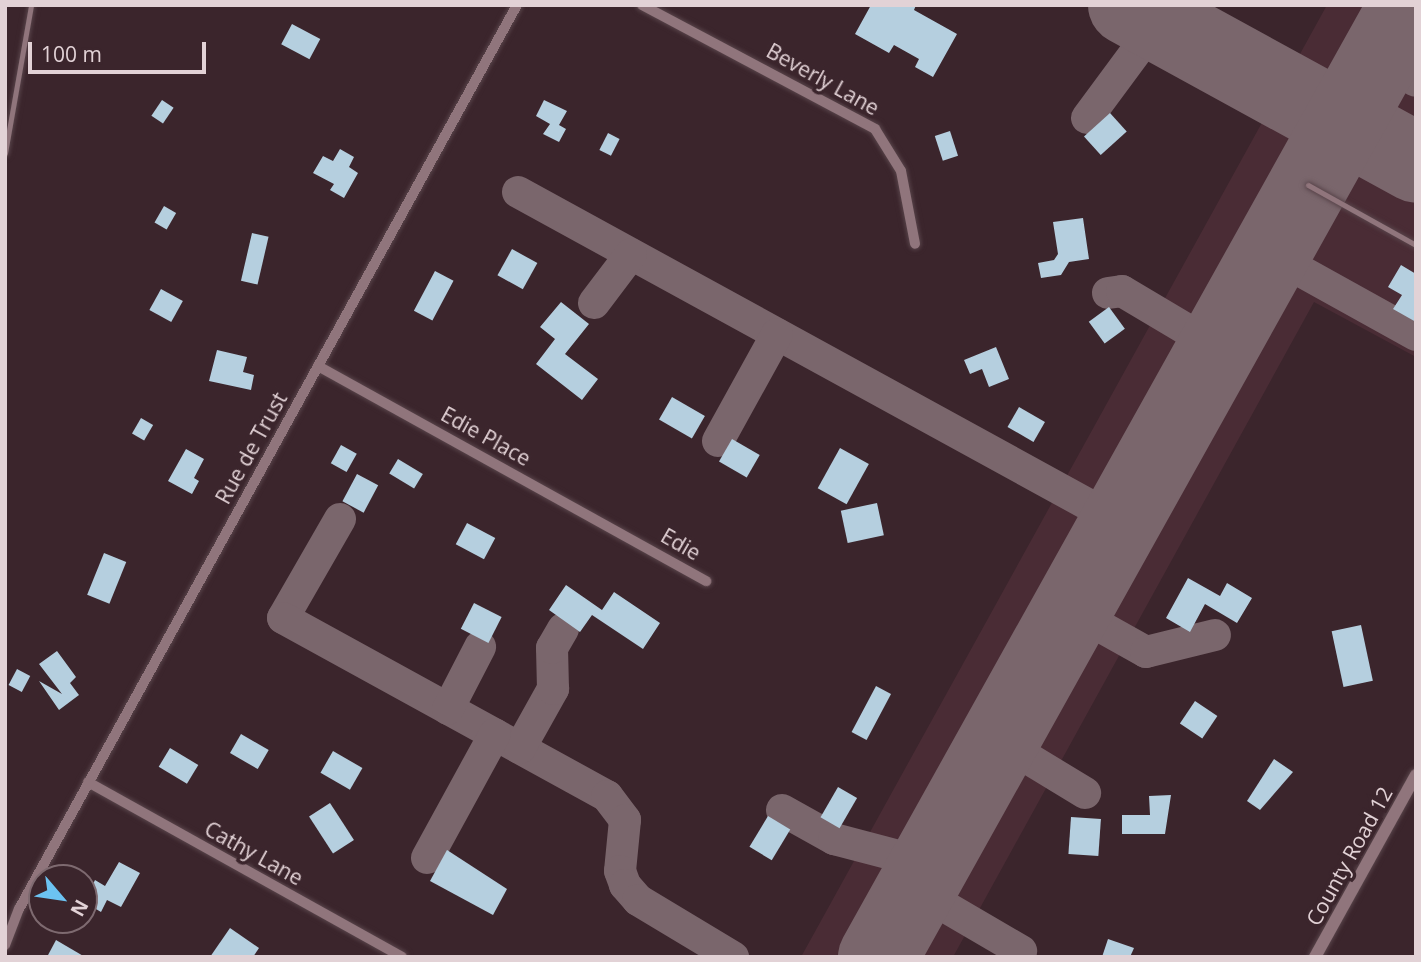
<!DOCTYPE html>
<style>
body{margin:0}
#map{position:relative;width:1421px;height:962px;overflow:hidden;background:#3b252c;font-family:"Open Sans",sans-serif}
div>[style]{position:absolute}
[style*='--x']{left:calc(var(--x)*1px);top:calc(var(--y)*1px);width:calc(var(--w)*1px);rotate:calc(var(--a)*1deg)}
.built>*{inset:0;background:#4a2c35}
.taxiway>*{height:32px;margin:-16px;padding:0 16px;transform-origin:16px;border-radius:16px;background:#7a666c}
.runway>*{height:80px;margin:-40px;padding:0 40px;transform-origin:40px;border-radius:40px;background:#7a666c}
.building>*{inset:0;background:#b5cfdf;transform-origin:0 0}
.roads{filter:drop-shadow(0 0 2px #58444a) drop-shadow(0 0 2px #58444a)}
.service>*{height:5px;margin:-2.5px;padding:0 2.5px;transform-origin:2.5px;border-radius:2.5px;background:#90757c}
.minor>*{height:10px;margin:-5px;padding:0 5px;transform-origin:5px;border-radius:5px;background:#90757c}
.tertiary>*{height:12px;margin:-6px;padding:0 6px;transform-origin:6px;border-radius:6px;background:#90757c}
span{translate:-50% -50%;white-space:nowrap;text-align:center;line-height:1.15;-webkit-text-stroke:7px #3b252c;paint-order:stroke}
.street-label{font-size:21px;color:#e2d2d6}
.frame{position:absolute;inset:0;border:7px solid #e2d2d6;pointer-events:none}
.north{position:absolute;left:28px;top:864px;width:70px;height:70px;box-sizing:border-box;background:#3b252c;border:2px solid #7e6a70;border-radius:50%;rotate:119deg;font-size:19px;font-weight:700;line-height:28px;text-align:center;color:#e2d2d6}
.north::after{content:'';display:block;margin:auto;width:24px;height:32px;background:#6cc3f2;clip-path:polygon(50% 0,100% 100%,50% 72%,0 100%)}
.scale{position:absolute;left:28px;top:42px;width:178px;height:32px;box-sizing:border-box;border:4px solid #e2d2d6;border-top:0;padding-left:9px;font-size:21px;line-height:24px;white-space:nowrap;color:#e2d2d6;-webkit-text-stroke:5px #3b252c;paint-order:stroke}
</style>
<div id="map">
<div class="built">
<div style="clip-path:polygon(1327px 5px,1416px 5px,1416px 357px,1314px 302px,953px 957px,801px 957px)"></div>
</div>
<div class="taxiway">
<div style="--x:1378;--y:60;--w:43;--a:28.9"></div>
<div style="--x:1087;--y:118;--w:119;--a:-53.5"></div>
<div style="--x:518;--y:192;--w:687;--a:28.73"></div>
<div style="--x:1270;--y:254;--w:167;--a:29"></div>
<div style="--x:1108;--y:293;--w:14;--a:-8"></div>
<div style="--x:1122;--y:291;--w:112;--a:30.7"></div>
<div style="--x:594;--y:303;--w:61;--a:-52.9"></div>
<div style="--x:718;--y:441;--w:122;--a:-61.1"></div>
<div style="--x:340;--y:519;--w:114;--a:119.9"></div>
<div style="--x:283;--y:618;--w:370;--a:28.8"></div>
<div style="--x:607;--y:796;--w:30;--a:53"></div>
<div style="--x:625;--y:820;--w:51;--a:95.6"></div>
<div style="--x:620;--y:871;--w:15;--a:70"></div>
<div style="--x:625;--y:885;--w:20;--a:49"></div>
<div style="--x:638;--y:900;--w:111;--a:31"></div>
<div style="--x:1071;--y:610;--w:86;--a:29.2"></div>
<div style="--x:1146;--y:652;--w:71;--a:-13.8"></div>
<div style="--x:448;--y:709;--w:70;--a:-62.7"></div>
<div style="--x:998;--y:740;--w:102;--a:31.3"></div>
<div style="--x:520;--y:748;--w:68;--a:-60.8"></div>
<div style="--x:553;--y:689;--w:41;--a:-91.4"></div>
<div style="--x:552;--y:648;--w:22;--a:-60"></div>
<div style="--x:782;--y:810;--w:60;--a:29.1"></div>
<div style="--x:834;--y:839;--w:98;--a:14.7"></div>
<div style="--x:427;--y:858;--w:141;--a:-61.3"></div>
<div style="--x:915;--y:889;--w:123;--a:30.3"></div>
</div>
<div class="runway">
<div style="--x:1128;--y:5;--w:328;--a:28.7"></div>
<div style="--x:878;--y:957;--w:1090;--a:-60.85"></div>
</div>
<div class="building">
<div style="clip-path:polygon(871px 5px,916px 5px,914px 10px,957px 34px,933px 77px,915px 67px,919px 59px,894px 45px,889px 53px,855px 34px)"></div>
<div style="left:292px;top:24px;width:32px;height:23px;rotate:28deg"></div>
<div style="left:162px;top:100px;width:14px;height:19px;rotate:34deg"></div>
<div style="clip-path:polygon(544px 100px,567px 111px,559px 125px,566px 129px,559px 142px,543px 134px,550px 124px,536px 116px)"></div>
<div style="left:1110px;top:113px;width:25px;height:35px;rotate:48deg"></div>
<div style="left:950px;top:131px;width:26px;height:16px;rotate:72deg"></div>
<div style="left:608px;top:133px;width:13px;height:19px;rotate:27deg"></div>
<div style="clip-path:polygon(340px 149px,354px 157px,349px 167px,358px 173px,344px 198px,330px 190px,334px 184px,313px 173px,323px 156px,333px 161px)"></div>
<div style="left:164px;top:206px;width:14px;height:19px;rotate:30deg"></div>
<div style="clip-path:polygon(1083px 218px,1089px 259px,1069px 262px,1061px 275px,1041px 278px,1038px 263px,1054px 260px,1058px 254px,1053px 222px)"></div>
<div style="left:252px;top:233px;width:17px;height:49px;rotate:13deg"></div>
<div style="left:512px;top:249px;width:29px;height:30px;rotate:29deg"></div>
<div style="clip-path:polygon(1401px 265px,1416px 274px,1416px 322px,1393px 309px,1402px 295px,1388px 287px)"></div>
<div style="left:435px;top:271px;width:21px;height:45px;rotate:28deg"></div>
<div style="left:161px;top:289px;width:25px;height:24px;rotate:29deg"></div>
<div style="clip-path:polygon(561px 302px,589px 324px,565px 354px,598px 379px,582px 400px,536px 364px,555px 339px,540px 327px)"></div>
<div style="left:1109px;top:307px;width:27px;height:25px;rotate:54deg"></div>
<div style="clip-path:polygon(996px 347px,1009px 379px,989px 387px,982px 369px,970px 374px,964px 360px)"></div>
<div style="clip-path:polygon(217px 350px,247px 357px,243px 372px,254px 375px,251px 390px,209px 381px)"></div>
<div style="left:672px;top:397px;width:38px;height:26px;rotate:30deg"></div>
<div style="left:1019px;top:407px;width:30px;height:23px;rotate:30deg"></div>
<div style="left:141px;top:418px;width:14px;height:18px;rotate:30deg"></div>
<div style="left:732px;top:439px;width:32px;height:26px;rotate:30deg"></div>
<div style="left:341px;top:445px;width:18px;height:21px;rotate:29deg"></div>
<div style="left:840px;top:448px;width:33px;height:46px;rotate:29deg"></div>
<div style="clip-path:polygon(186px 449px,204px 459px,194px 478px,199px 481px,192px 494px,168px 481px)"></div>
<div style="left:398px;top:459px;width:29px;height:17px;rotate:31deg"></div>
<div style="left:357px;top:474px;width:24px;height:31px;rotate:28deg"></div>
<div style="left:877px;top:503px;width:33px;height:37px;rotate:78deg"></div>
<div style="left:467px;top:523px;width:32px;height:24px;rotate:28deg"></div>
<div style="left:104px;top:553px;width:24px;height:45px;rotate:22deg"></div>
<div style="clip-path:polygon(1188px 578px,1220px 596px,1227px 583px,1252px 598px,1237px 623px,1205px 604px,1190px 632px,1166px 618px)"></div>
<div style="clip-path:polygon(566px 585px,602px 610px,614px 592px,660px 623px,643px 649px,592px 615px,580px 632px,549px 610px)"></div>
<div style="left:474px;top:603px;width:31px;height:29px;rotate:27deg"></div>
<div style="left:1361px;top:625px;width:57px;height:30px;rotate:78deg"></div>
<div style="clip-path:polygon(57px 651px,76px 677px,70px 683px,79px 695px,59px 710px,39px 681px,62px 694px,39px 664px)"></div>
<div style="left:17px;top:669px;width:15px;height:18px;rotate:28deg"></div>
<div style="left:876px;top:686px;width:17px;height:52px;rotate:28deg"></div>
<div style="left:1195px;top:701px;width:27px;height:27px;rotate:34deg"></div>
<div style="left:241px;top:734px;width:32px;height:22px;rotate:30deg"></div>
<div style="left:170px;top:748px;width:33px;height:22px;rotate:31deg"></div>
<div style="left:333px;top:751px;width:34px;height:25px;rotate:30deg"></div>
<div style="clip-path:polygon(1274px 759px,1293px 772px,1260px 810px,1247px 801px)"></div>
<div style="left:838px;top:787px;width:22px;height:35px;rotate:30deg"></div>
<div style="clip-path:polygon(1171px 795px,1165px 834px,1122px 834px,1122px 815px,1150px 815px,1149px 796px)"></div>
<div style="left:330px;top:803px;width:44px;height:25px;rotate:57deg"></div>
<div style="left:768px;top:816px;width:26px;height:36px;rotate:31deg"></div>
<div style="left:1071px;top:817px;width:30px;height:37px;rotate:4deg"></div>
<div style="clip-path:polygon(447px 850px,507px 889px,493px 915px,430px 881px)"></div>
<div style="clip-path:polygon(119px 862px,140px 873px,121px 907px,107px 900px,101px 912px,84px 902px,95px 880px,105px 886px)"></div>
<div style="clip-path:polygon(230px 928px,259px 948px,253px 957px,210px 957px)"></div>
<div style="clip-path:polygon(1108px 939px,1134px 948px,1130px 957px,1102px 957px)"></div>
<div style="clip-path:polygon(56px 940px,85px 957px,47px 957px)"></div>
</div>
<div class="roads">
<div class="service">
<div style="--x:5;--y:153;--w:150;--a:-80"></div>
<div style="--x:1308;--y:185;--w:124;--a:29.1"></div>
</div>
<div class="minor">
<div style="--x:642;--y:5;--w:264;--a:28"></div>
<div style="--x:875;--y:129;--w:49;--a:58.2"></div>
<div style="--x:901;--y:171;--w:74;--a:79.1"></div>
<div style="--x:318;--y:366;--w:444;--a:29"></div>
<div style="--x:88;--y:782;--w:359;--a:29.1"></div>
<div style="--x:5;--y:945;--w:39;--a:-69"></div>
<div style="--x:19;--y:909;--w:1032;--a:-61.15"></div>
</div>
<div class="tertiary">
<div style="--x:1315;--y:957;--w:208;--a:-61"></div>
</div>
</div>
<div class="street-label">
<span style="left:823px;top:79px;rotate:29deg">Beverly Lane</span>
<span style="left:486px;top:436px;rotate:29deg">Edie Place</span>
<span style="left:251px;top:448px;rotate:-61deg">Rue de Trust</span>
<span style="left:681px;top:544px;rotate:30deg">Edie</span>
<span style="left:254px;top:853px;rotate:29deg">Cathy Lane</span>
<span style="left:1349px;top:856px;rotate:-61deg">County Road 12</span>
</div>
<div class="frame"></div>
<div class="north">N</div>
<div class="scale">100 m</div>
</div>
